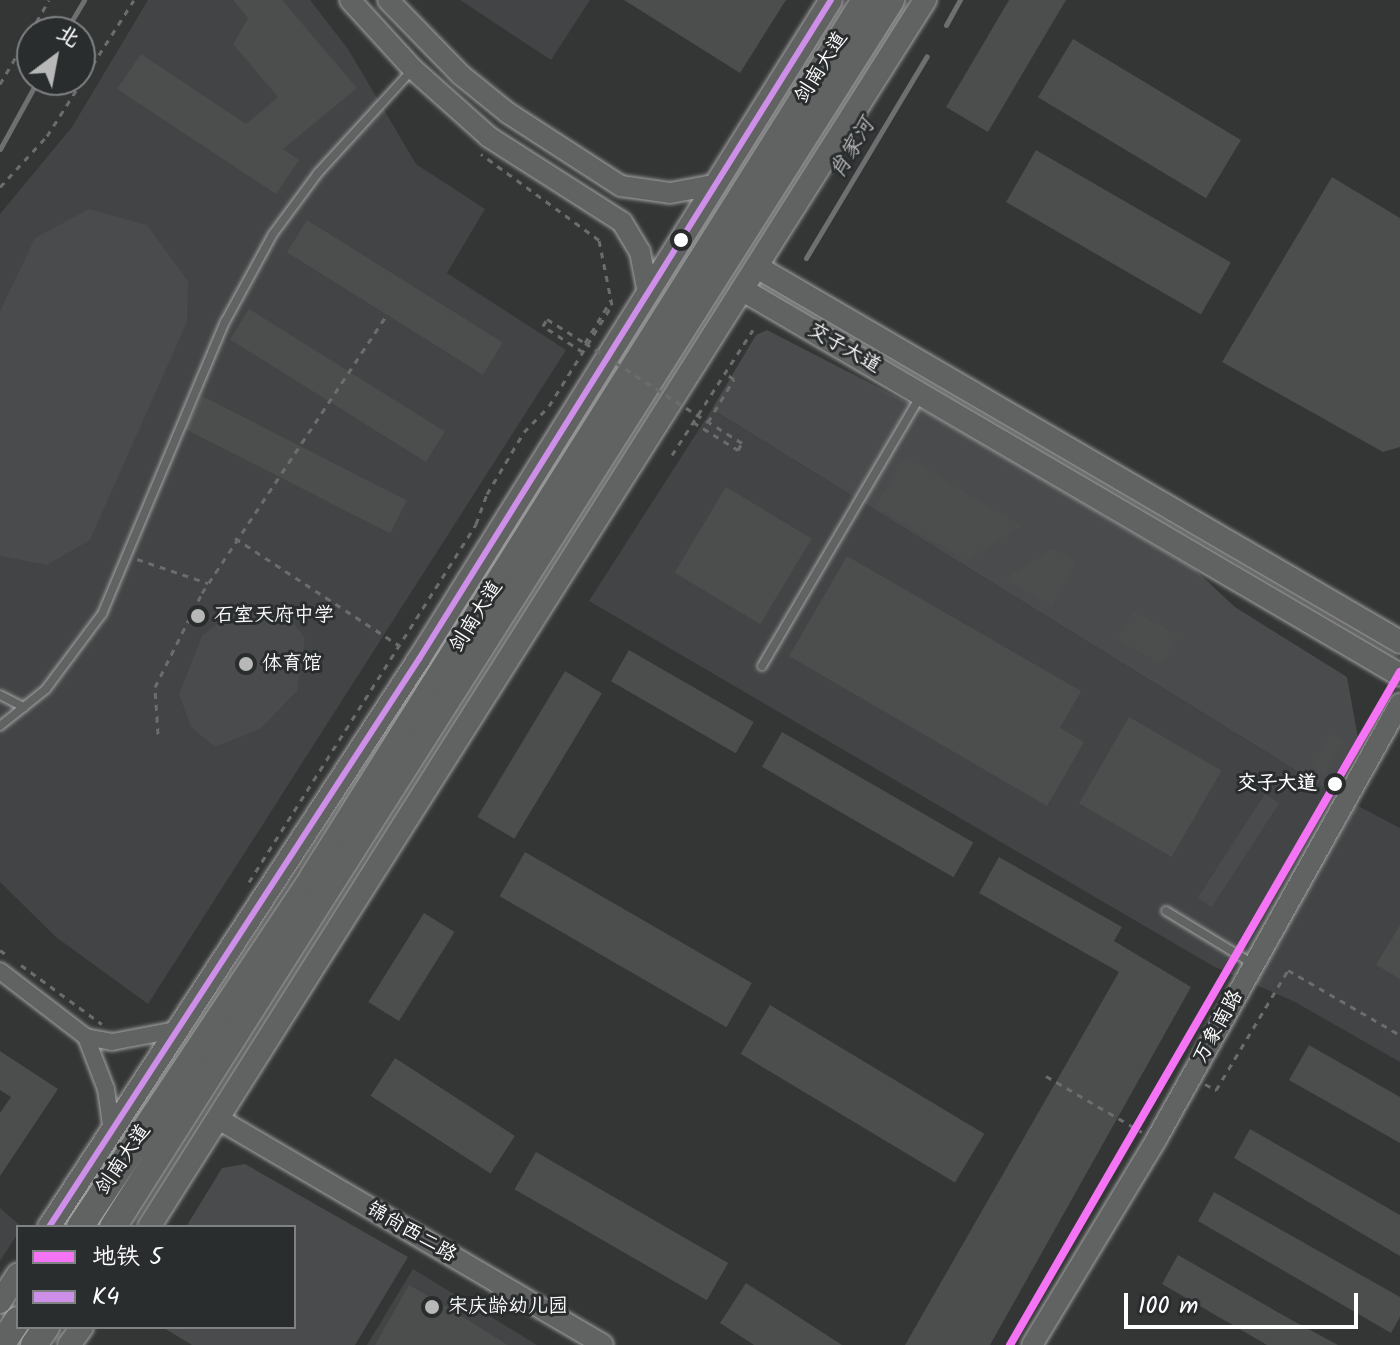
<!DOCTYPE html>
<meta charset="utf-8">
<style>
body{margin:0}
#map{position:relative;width:1400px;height:1345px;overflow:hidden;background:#343535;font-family:Kalam,"LXGW WenKai TC",sans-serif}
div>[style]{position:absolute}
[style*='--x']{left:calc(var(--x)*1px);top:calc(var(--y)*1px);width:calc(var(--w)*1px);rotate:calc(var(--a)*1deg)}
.built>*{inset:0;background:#424445}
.green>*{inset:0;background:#494b4c;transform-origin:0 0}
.stream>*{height:5px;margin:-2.5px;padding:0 2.5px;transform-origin:2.5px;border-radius:2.5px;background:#6d6f70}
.building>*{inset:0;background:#4c4d4d;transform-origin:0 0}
.path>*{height:3px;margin-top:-1.5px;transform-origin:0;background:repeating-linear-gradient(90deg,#6b6c6c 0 6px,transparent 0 12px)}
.roads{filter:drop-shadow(0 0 2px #a4a4a4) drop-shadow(0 0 2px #a4a4a4)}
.service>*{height:8px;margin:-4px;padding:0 4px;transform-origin:4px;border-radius:4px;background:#616262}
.minor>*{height:16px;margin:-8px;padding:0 8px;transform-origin:8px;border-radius:8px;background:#616262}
.tertiary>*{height:20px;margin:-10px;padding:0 10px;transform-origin:10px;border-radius:10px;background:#616262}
.secondary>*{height:22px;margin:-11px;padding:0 11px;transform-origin:11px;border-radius:11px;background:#616262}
.trunk>*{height:26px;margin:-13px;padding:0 13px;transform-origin:13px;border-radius:13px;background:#616262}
.path-bridge>*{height:3px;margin-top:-1.5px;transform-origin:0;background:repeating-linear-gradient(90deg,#6b6c6c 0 6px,transparent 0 12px)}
.bus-1>*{height:6px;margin:-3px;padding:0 3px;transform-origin:3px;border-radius:3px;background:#ce8fe9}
.metro-1>*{height:8px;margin:-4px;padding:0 4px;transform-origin:4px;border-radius:4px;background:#f573f5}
.dots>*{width:22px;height:22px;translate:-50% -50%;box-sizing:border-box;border:4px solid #2a2d2e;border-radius:50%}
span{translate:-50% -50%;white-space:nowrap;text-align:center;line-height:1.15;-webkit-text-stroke:6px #2a2d2e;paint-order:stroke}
.street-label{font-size:20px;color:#fff}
.poi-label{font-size:20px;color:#fff}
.left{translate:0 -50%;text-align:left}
.stop-label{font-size:20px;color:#fff;font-weight:700}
.right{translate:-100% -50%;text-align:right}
.water-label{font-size:22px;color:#b2b3b4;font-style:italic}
.legend{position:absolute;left:16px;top:1225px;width:280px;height:104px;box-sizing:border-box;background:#2a2d2e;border:2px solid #7f8182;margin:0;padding:10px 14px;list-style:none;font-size:24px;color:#fff}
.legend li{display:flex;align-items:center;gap:16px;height:40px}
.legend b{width:40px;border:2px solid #7f8182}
.north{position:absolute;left:16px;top:16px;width:80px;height:80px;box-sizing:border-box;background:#2a2d2e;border:2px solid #7f8182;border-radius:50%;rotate:32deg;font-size:22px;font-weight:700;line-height:32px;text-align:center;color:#fff}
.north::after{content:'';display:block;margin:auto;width:28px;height:36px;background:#b8b8b8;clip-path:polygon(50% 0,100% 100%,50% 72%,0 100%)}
.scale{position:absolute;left:1124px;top:1293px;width:234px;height:36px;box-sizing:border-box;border:4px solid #fff;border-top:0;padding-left:10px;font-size:24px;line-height:28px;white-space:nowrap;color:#fff;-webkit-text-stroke:6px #2a2d2e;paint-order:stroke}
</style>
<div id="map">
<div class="built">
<div style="clip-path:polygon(148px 0,310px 0,348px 49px,416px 164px,485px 209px,447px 273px,566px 350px,148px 1004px,56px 937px,0 882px,0 214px,72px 127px)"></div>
<div style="clip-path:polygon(460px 0,590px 0,551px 60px)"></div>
<div style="clip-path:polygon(712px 409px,1326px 789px,1400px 828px,1400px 1062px,1295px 1002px,1213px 966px,589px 601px)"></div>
<div style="clip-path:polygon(0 1208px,22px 1227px,0 1261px)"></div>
<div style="clip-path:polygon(413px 1269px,537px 1345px,367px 1345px)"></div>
</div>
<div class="green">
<div style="clip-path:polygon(89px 209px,147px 225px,188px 281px,187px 322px,90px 540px,47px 565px,0 556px,0 311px,35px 238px)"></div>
<div style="clip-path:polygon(767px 330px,932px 415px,1194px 569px,1235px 607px,1347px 677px,1358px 738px,1326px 789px,712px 409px,756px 335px)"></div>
<div style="clip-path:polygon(241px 606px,281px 607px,305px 638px,297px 691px,260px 729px,215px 747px,191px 727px,179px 694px,202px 636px)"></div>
<div style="left:1265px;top:794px;width:17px;height:124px;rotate:33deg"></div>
<div style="clip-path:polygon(245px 1164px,408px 1257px,355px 1345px,192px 1345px,162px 1327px,294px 1327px,294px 1227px,186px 1227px,222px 1168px)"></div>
</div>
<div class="stream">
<div style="--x:946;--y:25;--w:29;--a:-61"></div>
<div style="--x:65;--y:32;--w:37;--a:-59"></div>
<div style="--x:0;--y:149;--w:79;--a:-61.2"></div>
<div style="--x:806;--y:258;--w:235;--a:-59.1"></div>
</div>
<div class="building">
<div style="clip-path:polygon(233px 0,282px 0,357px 88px,283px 149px,299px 160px,276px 194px,117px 89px,141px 54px,246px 124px,278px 97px,233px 44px,248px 18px)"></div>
<div style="clip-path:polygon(624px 0,786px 0,740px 73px)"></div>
<div style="clip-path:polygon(1009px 0,1066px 0,988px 132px,946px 107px)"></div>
<div style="left:1073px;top:39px;width:196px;height:68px;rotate:31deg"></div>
<div style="left:1036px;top:150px;width:225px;height:60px;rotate:30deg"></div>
<div style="clip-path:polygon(1332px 177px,1400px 218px,1400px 447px,1383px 452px,1222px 362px)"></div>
<div style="left:307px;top:220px;width:231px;height:38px;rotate:32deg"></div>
<div style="left:249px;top:309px;width:231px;height:36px;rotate:32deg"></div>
<div style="left:202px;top:396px;width:230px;height:37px;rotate:27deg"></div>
<div style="clip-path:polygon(905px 456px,1022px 526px,966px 561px,875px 507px)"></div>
<div style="left:726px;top:487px;width:100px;height:100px;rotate:31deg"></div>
<div style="clip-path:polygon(1053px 548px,1077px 562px,1052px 606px,1004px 579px)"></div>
<div style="clip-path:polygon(847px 556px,1081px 691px,1060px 728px,1084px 742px,1047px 806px,789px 656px)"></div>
<div style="left:1133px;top:611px;width:51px;height:33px;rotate:28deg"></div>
<div style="left:629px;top:650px;width:144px;height:36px;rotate:30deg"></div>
<div style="left:565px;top:671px;width:43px;height:170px;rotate:31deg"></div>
<div style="left:1129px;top:717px;width:107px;height:100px;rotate:30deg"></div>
<div style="left:782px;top:732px;width:221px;height:40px;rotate:30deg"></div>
<div style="left:1331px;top:733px;width:15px;height:39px;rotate:28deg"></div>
<div style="left:525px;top:852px;width:262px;height:51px;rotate:30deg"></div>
<div style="clip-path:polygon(999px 857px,1122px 927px,1114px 941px,1191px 987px,990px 1345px,905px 1345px,1119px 972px,979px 893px)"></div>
<div style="left:424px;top:913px;width:36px;height:105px;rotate:32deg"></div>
<div style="clip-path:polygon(1400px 925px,1400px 979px,1376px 965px)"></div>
<div style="left:770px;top:1005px;width:250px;height:57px;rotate:31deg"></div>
<div style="clip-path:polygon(1309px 1045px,1400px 1097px,1400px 1143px,1289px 1080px)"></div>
<div style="clip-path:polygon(0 1051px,58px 1089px,0 1176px,0 1113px,11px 1097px,0 1090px)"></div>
<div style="left:395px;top:1058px;width:143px;height:45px;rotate:33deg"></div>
<div style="clip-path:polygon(1250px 1129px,1400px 1215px,1400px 1256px,1234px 1158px)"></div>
<div style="left:536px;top:1152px;width:222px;height:43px;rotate:30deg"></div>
<div style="clip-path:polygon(1214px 1192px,1400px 1297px,1400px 1317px,1391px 1333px,1198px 1221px)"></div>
<div style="clip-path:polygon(1178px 1255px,1288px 1318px,1338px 1345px,1267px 1345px,1162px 1284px)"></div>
<div style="clip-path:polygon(746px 1283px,842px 1345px,754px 1345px,720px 1323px)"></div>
<div style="clip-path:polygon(409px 1285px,442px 1304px,508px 1345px,375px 1345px)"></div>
</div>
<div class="path">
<div style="--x:0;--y:84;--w:97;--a:-59.7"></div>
<div style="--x:0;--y:187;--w:69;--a:-47.3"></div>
<div style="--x:47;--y:136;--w:161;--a:-57.4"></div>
<div style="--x:583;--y:352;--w:48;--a:-147"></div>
<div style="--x:543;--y:326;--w:8;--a:-60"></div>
<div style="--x:547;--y:319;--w:45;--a:32.3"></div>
<div style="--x:585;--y:343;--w:50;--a:-58.8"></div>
<div style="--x:693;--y:422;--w:53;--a:31.9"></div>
<div style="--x:738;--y:450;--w:8;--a:-60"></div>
<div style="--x:742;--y:443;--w:40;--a:-148"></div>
<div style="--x:708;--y:422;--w:50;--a:-58.8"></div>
<div style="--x:734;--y:379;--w:12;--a:-149"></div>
<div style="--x:672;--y:455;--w:149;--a:-57.1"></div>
<div style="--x:235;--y:538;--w:197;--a:33.2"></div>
<div style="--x:137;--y:559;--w:75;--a:18.7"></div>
<div style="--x:158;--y:734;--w:47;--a:-93.7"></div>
<div style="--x:155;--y:687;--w:105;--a:-63.4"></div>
<div style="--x:202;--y:593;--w:334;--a:-56.4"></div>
<div style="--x:249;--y:882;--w:424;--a:-57.6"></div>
<div style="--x:476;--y:524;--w:32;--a:-70"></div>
<div style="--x:487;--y:494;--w:72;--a:-59.2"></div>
<div style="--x:524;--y:432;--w:36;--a:-46"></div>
<div style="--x:549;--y:406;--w:119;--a:-58"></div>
<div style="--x:612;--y:305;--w:66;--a:-101.3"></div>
<div style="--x:599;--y:240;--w:146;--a:-143.9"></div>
<div style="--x:0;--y:950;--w:10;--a:37"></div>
<div style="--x:21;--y:965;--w:100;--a:36.1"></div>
<div style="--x:1046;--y:1076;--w:111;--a:30.3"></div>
<div style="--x:1205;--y:1084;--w:13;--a:29"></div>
<div style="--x:1216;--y:1090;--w:140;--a:-59"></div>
<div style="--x:1288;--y:970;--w:129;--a:30.1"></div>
</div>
<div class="roads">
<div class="service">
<div style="--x:762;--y:666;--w:314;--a:-59.6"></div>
<div style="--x:0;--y:695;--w:27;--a:27"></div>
<div style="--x:0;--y:726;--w:59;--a:-38.8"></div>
<div style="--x:46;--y:689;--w:94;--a:-53.3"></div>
<div style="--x:102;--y:614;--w:317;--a:-67.2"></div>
<div style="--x:225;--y:322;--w:100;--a:-61.4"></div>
<div style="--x:273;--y:234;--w:76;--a:-53.6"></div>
<div style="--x:318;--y:173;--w:141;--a:-47.6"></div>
<div style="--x:1166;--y:911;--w:102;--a:31.3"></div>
</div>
<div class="minor">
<div style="--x:0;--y:971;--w:108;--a:37.5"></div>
<div style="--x:86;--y:1037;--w:26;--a:11"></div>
<div style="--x:112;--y:1042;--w:70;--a:-10.7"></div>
<div style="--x:86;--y:1037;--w:56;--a:69"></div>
<div style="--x:106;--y:1089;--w:43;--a:82.1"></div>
</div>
<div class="tertiary">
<div style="--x:350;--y:0;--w:93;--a:47.6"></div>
<div style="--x:413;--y:69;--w:102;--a:41.8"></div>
<div style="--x:489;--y:137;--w:158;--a:32.6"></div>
<div style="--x:622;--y:222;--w:35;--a:59"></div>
<div style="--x:640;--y:252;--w:37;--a:79"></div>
<div style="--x:388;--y:0;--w:105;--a:45.8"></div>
<div style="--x:461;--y:75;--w:60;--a:39"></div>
<div style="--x:508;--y:113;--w:135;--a:32.9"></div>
<div style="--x:621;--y:186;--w:49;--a:8.1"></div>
<div style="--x:670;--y:193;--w:45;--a:-10.3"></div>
<div style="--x:220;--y:1120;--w:444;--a:30.4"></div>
<div style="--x:1032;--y:1345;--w:240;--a:-58.8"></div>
<div style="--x:1156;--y:1140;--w:500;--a:-60.8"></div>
</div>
<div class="secondary">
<div style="--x:757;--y:267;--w:744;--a:30.25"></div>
<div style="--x:743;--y:290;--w:761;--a:30.37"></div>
<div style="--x:49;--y:1227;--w:678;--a:-56.92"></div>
<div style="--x:419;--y:659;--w:777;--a:-57.99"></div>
<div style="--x:149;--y:1227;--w:1452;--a:-57.69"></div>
<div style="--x:0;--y:1302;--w:33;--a:-57"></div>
<div style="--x:69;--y:1345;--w:22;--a:-54"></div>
</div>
<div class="trunk">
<div style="--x:80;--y:1227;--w:420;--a:-56.3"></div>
<div style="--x:313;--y:877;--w:1036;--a:-57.81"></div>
<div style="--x:113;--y:1227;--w:1453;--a:-57.62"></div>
<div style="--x:1;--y:1345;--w:30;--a:-56"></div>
<div style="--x:34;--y:1345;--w:22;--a:-56"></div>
</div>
</div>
<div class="path-bridge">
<div style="--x:585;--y:343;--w:146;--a:32.7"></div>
</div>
<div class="bus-1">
<div style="--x:49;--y:1227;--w:678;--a:-56.92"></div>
<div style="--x:419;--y:659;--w:777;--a:-57.99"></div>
</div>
<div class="metro-1">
<div style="--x:1010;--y:1345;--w:778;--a:-59.91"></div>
</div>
<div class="dots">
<div style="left:681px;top:240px;background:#fff"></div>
<div style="left:198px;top:616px;background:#b8b8b8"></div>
<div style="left:246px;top:664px;background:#b8b8b8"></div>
<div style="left:1335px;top:784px;background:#fff"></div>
<div style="left:432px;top:1307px;background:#b8b8b8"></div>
</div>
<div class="street-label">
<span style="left:822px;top:68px;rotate:-58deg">剑南大道</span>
<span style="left:844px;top:349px;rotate:30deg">交子大道</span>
<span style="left:477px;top:617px;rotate:-58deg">剑南大道</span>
<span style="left:1219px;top:1027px;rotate:-61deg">万象南路</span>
<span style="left:124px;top:1160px;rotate:-56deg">剑南大道</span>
<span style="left:411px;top:1233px;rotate:30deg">锦尚西二路</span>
</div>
<div class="poi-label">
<span class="left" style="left:214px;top:616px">石室天府中学</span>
<span class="left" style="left:262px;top:664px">体育馆</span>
<span class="left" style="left:448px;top:1307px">宋庆龄幼儿园</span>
</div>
<div class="stop-label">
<span class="right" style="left:1317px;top:784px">交子大道</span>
</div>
<div class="water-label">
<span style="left:853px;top:149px;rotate:-59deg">肖家河</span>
</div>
<ul class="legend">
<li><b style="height:10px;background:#f573f5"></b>地铁 5</li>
<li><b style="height:10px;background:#ce8fe9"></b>K4</li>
</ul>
<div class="north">北</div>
<div class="scale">100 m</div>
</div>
